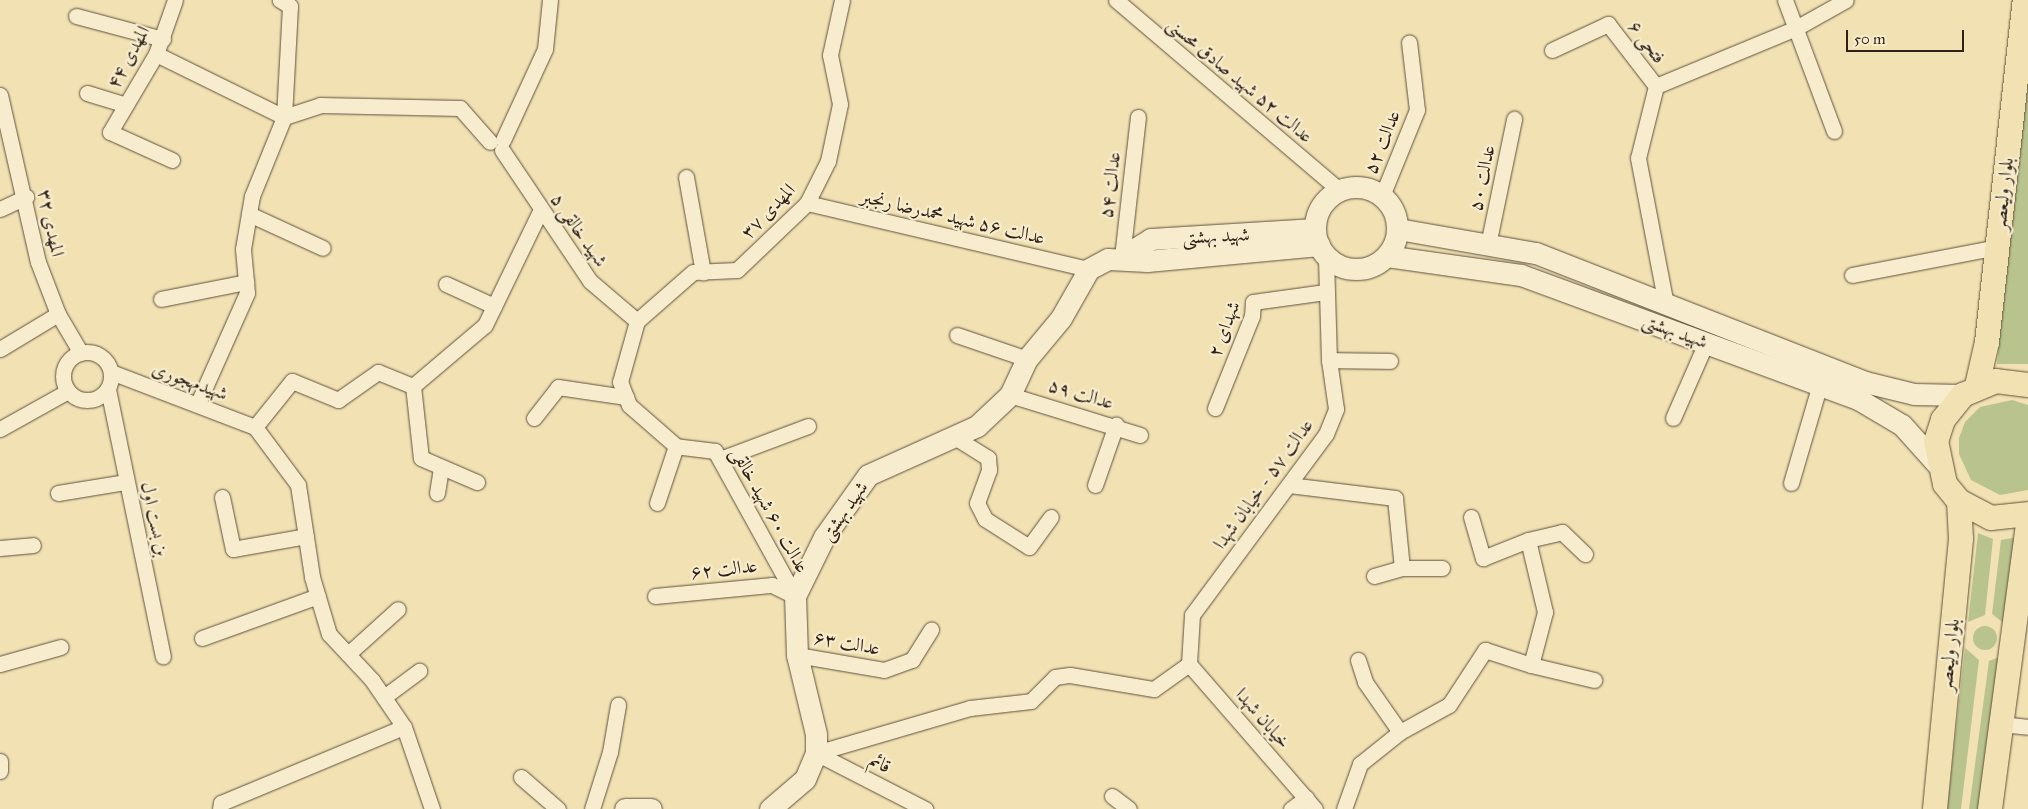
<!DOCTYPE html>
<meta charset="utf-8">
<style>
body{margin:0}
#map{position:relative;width:2028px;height:809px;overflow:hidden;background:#f2e2b3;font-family:"IM FELL Great Primer",Amiri,serif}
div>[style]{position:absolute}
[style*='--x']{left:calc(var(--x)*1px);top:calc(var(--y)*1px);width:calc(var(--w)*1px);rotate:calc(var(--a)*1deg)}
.green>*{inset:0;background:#b9c38e}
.round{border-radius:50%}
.roads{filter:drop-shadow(0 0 1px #60513e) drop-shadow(0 0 1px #60513e)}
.minor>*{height:15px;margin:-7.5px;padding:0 7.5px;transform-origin:7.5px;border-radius:7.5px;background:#f7ecce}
.minor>.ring{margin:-7.5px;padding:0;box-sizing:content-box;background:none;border:15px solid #f7ecce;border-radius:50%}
.secondary>*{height:21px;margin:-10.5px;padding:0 10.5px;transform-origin:10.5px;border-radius:10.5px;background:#f7ecce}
.secondary>.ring{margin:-10.5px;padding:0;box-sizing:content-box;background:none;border:21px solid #f7ecce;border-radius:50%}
.primary>*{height:24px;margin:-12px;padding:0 12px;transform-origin:12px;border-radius:12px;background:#f2e2b3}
span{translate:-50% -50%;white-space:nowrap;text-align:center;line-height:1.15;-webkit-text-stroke:4.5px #f7ecce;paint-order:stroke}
.street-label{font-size:19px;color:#302117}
.scale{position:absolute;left:1846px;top:30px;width:118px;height:22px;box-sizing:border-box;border:2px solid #302117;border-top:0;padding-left:6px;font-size:15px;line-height:18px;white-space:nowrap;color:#302117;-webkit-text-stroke:4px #f7ecce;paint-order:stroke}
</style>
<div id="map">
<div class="green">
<div style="clip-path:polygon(2028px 77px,2028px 364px,1997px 364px,2011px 220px)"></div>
<div style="clip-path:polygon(2012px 400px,2028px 405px,2028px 490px,2000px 495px,1971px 480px,1959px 454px,1959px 438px,1965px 422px,1980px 407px)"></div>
<div style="clip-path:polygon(1978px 533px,1993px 539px,1985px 615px,1968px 622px)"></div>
<div style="clip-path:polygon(2017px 537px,2006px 625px,1992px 614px,2001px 540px)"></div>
<div class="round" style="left:1973px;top:626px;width:24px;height:24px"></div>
<div style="clip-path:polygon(1965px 648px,1979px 660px,1961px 809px,1947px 809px)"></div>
<div style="clip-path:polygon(1999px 657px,1981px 809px,1969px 809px,1989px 661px)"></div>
</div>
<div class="roads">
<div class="minor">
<div style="--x:1116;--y:0;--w:293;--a:40.4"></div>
<div style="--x:1785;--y:0;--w:140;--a:69.5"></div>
<div style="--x:76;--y:16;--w:90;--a:14.8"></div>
<div style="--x:1552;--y:50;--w:62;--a:-24.9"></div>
<div style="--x:1608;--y:24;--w:78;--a:52.3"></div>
<div style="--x:156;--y:54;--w:143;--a:26.2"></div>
<div style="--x:284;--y:117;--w:111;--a:-86.9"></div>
<div style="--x:290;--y:6;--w:12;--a:-149"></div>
<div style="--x:1656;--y:86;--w:74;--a:104"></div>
<div style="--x:1638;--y:158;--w:150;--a:79.2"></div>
<div style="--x:1656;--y:86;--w:152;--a:-22.5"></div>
<div style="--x:1796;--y:28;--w:57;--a:-29.2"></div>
<div style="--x:87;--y:93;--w:39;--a:17"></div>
<div style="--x:0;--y:95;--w:171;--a:77.2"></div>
<div style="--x:38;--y:262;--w:56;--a:69"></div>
<div style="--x:58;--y:314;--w:45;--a:59.5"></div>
<div style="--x:503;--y:140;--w:100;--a:-65.2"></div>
<div style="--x:545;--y:49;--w:49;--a:-84.2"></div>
<div style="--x:502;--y:150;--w:158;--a:56.1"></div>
<div style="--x:590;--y:281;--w:62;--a:40.4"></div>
<div style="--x:172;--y:160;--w:68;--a:-155.7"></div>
<div style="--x:110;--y:132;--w:91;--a:-59.5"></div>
<div style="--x:156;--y:54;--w:57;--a:-70.6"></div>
<div style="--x:686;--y:177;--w:97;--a:79.9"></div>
<div style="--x:1382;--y:196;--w:93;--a:-67.9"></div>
<div style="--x:1417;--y:110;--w:68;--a:-96.7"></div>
<div style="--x:807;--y:203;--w:290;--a:13.2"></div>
<div style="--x:0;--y:209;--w:29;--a:-25"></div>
<div style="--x:249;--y:214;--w:81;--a:24.7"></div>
<div style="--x:1488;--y:245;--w:129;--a:-78.3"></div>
<div style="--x:1122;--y:257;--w:141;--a:-83.5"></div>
<div style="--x:1852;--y:275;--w:148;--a:-10.9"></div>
<div style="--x:446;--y:284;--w:53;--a:24.6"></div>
<div style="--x:161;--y:299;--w:87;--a:-11.3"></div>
<div style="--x:957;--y:335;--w:74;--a:18.9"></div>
<div style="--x:0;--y:349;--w:68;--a:-31.1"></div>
<div class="ring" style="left:63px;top:352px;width:33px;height:33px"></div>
<div style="--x:1329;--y:360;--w:61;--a:0.9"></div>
<div style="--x:111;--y:372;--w:154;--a:20.9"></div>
<div style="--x:255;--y:427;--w:72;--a:53.4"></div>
<div style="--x:298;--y:485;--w:93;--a:81.3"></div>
<div style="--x:312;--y:577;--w:59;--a:73.4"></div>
<div style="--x:329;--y:634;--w:63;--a:46.9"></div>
<div style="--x:372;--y:680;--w:57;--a:55.8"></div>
<div style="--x:404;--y:727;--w:87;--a:71.1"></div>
<div style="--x:413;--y:386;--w:72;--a:83.7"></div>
<div style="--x:421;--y:458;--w:61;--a:23.2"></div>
<div style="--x:108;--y:389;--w:273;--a:78.4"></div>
<div style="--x:1010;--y:395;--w:136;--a:17.1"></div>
<div style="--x:198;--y:403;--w:120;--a:-66"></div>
<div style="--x:247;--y:293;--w:44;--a:-95.2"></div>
<div style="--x:243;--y:249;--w:54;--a:-80.4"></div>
<div style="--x:252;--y:196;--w:85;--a:-67.9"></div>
<div style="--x:284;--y:117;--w:38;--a:-18"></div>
<div style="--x:320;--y:105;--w:140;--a:1.2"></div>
<div style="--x:460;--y:108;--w:45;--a:48.6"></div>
<div style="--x:1215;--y:408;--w:99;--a:-68.1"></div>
<div style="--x:1252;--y:316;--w:14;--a:-86"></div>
<div style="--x:1253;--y:302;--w:73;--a:-7.9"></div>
<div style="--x:534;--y:418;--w:39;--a:-52"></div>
<div style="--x:558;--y:387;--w:69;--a:8.4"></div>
<div style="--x:1673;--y:418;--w:82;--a:-66.3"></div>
<div style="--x:255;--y:427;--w:59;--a:-51.2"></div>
<div style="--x:292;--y:381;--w:50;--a:22.4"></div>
<div style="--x:338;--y:400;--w:49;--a:-35"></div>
<div style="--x:378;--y:372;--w:38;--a:22"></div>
<div style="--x:413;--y:386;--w:94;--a:-40.3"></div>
<div style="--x:485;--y:325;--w:127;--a:-64.2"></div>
<div style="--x:0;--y:429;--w:78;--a:-29.2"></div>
<div style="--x:956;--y:438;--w:38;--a:32"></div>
<div style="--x:988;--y:458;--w:12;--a:85"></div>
<div style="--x:989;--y:470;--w:35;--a:110"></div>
<div style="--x:977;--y:503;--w:18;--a:63"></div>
<div style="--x:985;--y:519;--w:52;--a:32.5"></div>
<div style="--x:1029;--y:547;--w:37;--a:-54"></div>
<div style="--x:720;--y:459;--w:94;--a:-20.6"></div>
<div style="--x:1791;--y:483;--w:103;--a:-73.7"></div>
<div style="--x:1095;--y:485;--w:64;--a:-70.7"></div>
<div style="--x:1289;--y:485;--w:107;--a:7"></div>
<div style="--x:1395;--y:498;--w:70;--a:84.3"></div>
<div style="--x:1402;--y:568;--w:40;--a:0"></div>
<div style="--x:58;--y:493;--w:69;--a:-9.2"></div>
<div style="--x:437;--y:493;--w:26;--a:-81"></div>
<div style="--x:222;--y:497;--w:53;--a:78.1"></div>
<div style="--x:233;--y:549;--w:74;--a:-10.1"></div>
<div style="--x:657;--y:503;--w:60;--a:-71.6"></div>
<div style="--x:1471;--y:517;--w:43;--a:73.7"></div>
<div style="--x:1483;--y:558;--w:48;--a:-21.8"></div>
<div style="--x:0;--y:548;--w:33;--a:-5"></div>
<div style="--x:1374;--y:576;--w:29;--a:-16"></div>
<div style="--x:655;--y:596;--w:118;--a:-5.4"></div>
<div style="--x:772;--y:585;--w:25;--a:26"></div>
<div style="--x:795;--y:596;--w:166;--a:-118.9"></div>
<div style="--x:715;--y:451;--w:39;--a:-173"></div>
<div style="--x:676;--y:446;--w:62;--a:-138.9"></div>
<div style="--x:629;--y:405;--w:25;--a:-111"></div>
<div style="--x:620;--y:382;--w:63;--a:-74.4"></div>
<div style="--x:637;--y:321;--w:74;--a:-41.2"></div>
<div style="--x:693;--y:272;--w:44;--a:-2.6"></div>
<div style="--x:737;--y:270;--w:97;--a:-43.7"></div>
<div style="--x:807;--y:203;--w:47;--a:-63.4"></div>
<div style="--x:828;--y:161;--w:58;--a:-78.1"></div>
<div style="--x:840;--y:104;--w:50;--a:-101.5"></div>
<div style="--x:830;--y:55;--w:56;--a:-77.7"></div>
<div style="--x:202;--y:638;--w:123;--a:-19.9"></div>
<div style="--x:348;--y:654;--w:67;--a:-42"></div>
<div style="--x:797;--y:655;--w:88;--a:9.8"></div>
<div style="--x:884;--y:670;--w:30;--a:-20"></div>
<div style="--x:912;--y:660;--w:36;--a:-58"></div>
<div style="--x:1358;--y:660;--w:23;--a:72"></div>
<div style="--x:1365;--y:682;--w:61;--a:55"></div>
<div style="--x:0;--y:664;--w:63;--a:-15.6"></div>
<div style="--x:1189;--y:664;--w:49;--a:-86.5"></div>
<div style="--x:1192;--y:615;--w:225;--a:-53.5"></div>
<div style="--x:1326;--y:434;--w:27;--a:-68"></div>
<div style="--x:1336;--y:409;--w:49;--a:-98.1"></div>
<div style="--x:1329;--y:360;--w:104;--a:-91.7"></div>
<div style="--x:1189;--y:664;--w:192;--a:49"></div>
<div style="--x:1531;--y:665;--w:65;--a:13.4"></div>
<div style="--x:384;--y:697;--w:44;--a:-36.6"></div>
<div style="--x:2001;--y:724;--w:27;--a:6"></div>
<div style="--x:816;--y:753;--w:160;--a:-16.3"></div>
<div style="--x:970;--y:708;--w:61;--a:-6.5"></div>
<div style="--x:1031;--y:701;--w:34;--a:-45"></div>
<div style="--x:1055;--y:677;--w:15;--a:-8"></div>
<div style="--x:1070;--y:675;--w:85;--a:9.5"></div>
<div style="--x:1154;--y:689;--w:43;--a:-35.5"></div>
<div style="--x:816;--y:753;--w:123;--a:27.2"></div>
<div style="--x:0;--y:761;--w:10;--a:90"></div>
<div style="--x:521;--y:777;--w:49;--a:40.9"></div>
<div style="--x:1112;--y:796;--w:21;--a:37"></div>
<div style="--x:220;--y:809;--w:6;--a:-81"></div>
<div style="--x:221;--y:803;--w:198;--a:-22.6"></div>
<div style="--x:592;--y:809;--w:60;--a:-72.5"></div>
<div style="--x:610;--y:752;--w:48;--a:-80.3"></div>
<div style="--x:1291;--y:809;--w:19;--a:-36"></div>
<div style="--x:1344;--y:809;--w:48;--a:-70.4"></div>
<div style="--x:1360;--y:764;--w:51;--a:-38.7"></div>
<div style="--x:1400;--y:732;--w:56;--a:-28.9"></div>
<div style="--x:1449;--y:705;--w:66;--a:-56.8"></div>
<div style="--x:1485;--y:650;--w:48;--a:18.1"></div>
<div style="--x:1531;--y:665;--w:55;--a:-75.2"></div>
<div style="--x:1545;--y:612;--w:74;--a:-103.3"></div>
<div style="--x:1528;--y:540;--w:35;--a:-13"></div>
<div style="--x:1562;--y:532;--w:32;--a:44"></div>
</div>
<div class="secondary">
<div class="ring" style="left:1315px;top:187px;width:61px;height:61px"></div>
<div style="--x:1398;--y:229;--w:140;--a:9.9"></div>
<div style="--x:1536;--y:253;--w:353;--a:21.4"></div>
<div style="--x:1865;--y:382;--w:50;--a:13.8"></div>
<div style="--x:1914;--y:394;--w:49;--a:1.2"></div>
<div style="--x:1387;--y:256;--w:135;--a:8.1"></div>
<div style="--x:1521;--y:275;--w:359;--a:20.2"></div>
<div style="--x:1858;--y:399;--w:51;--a:30.6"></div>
<div style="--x:1902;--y:425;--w:52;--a:48.1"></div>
<div style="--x:1122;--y:257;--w:34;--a:-32"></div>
<div style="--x:1151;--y:239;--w:164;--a:-3.5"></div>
<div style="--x:625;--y:809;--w:26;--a:0"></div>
<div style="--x:770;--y:809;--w:46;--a:-40.6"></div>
<div style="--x:805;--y:779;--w:28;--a:-67"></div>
<div style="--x:816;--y:753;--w:19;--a:-90"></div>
<div style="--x:816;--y:734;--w:81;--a:-103.5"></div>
<div style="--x:797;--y:655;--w:59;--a:-91.9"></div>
<div style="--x:795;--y:596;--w:66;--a:-63.8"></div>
<div style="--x:824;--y:537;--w:76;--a:-54.6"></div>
<div style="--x:868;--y:475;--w:120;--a:-24.2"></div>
<div style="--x:977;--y:426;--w:45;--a:-43.2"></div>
<div style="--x:1010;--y:395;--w:40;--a:-65"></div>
<div style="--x:1027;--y:359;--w:53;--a:-50.3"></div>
<div style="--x:1061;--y:318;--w:56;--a:-60.3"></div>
<div style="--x:1089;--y:269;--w:21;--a:-28"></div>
<div style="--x:1108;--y:259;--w:39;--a:3"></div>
<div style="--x:1147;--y:261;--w:173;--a:-5.3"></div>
</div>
<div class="primary">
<div style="--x:2028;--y:385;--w:32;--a:-173"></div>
<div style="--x:1996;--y:381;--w:36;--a:157"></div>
<div style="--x:1963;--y:395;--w:32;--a:129"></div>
<div style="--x:1943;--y:420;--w:22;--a:108"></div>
<div style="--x:1936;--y:441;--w:44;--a:78.2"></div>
<div style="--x:1945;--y:484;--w:22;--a:51"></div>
<div style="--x:1959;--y:501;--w:36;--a:28"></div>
<div style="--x:1991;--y:518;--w:37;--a:-6"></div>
<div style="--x:1977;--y:386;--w:45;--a:-77.2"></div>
<div style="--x:1987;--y:342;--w:344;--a:-83.7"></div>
<div style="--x:1935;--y:809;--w:271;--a:-84.5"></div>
<div style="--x:1961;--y:539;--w:38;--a:-93"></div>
<div style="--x:1990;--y:809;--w:288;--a:-82.4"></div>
</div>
</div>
<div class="street-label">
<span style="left:1647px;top:42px;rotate:53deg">فتحی ۶</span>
<span style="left:128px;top:57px;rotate:-61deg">المهدی ۴۴</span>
<span style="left:1240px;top:80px;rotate:40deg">عدالت ۵۲ شهید صادق محسنی</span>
<span style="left:1382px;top:142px;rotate:-68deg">عدالت ۵۲</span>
<span style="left:1482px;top:178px;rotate:-78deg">عدالت ۵۰</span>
<span style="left:1110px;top:185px;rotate:-83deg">عدالت ۵۴</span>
<span style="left:2003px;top:194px;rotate:-84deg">بلوار ولیعصر</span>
<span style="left:768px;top:211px;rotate:-46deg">المهدی ۳۷</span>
<span style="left:953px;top:217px;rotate:13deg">عدالت ۵۶ شهید محمدرضا رنجبر</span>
<span style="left:51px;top:223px;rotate:78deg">المهدی ۳۲</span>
<span style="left:579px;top:230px;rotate:55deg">شهید خالقی ۵</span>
<span style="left:1216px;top:236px;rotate:-3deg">شهید بهشتی</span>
<span style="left:1224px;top:329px;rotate:-69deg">شهدای ۲</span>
<span style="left:1675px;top:331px;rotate:20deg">شهید بهشتی</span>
<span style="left:190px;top:381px;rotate:20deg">شهیدمهجوری</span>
<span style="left:1081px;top:394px;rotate:16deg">عدالت ۵۹</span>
<span style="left:1263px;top:484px;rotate:-54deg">عدالت ۵۷ - خیابان شهدا</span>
<span style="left:770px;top:510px;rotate:61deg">عدالت ۶۰ شهید خالقی</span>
<span style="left:844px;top:511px;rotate:-55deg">شهید بهشتی</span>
<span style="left:155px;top:519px;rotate:78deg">بن بست اول</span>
<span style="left:724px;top:569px;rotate:-6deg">عدالت ۶۲</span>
<span style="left:847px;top:643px;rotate:10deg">عدالت ۶۳</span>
<span style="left:1949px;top:655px;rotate:-84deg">بلوار ولیعصر</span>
<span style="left:1263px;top:718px;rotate:49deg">خیابان شهدا</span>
<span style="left:880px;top:763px;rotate:27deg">قائم</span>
</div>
<div class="scale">50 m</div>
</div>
